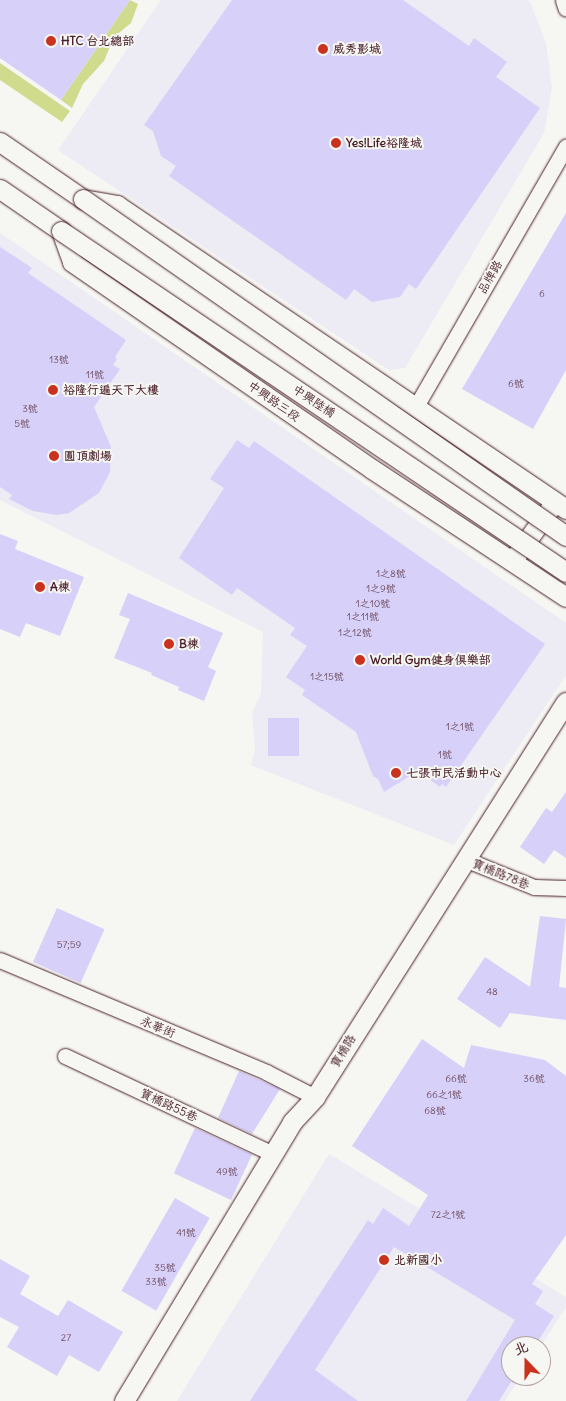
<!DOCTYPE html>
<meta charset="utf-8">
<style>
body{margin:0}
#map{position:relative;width:566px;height:1401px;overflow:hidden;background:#f6f6f2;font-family:Delius,"LXGW WenKai TC",sans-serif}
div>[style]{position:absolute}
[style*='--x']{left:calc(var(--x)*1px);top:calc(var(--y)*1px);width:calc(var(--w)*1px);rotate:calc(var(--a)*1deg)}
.built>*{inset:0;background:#edebf4}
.green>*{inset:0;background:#d1db8e}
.building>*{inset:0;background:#d7d0f9;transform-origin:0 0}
.roads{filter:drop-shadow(0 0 1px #4a1f2b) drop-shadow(0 0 1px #4a1f2b)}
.minor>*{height:15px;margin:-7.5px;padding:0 7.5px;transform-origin:7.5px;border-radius:7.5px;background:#f6f6f2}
.tertiary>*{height:19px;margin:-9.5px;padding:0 9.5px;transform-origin:9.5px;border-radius:9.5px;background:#f6f6f2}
.bridges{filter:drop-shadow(0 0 1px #4a1f2b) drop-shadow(0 0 1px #4a1f2b)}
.tertiary-bridge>*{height:19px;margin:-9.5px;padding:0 9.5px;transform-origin:9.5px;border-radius:9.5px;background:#f6f6f2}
.dots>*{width:14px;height:14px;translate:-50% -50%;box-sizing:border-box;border:2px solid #f6f6f2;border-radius:50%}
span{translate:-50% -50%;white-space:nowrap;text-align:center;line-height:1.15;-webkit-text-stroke:4px #f6f6f2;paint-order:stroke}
.number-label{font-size:10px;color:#6d4b5e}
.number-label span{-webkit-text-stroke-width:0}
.poi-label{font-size:12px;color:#4a1f2b;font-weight:700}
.left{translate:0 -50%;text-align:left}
.street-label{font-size:12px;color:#4a1f2b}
.north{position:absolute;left:501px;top:1336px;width:50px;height:50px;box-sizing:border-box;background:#f6f6f2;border:1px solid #b1a0a2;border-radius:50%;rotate:338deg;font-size:14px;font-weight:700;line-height:20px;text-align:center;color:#4a1f2b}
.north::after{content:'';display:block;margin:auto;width:18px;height:22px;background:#c8321e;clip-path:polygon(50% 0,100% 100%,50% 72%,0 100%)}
</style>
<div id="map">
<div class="built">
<div style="clip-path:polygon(161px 0,528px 0,531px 4px,546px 43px,552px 87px,544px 133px,405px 368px,389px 370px,58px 150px)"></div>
<div style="clip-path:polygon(0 233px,566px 623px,566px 675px,454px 845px,251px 765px,255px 750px,252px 713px,261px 693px,263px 632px,0 500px)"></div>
<div style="clip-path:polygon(329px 1154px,566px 1297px,566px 1307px,541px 1346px,511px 1346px,511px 1376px,521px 1376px,505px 1401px,177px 1401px)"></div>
</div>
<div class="green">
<div style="clip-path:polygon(130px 0,138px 4px,131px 23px,114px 37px,104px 61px,83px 84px,72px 108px,61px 100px)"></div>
<div style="clip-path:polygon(0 63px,70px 111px,62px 122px,0 80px)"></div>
</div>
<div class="building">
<div style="clip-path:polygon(0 0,130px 0,61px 100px,0 58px)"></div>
<div style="clip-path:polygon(232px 0,403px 0,469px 46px,474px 38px,507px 62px,496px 77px,540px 108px,416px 289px,409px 284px,400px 297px,372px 302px,354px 289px,346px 300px,169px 176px,176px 166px,161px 156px,153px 131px,144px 125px)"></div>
<div style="clip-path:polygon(566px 213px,566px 370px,533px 429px,462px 389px)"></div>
<div style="clip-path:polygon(0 247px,32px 268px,28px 273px,126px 340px,115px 357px,117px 359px,113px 365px,120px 369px,94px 407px,111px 447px,110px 472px,99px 493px,69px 513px,57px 515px,33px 511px,9px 499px,12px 495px,0 487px)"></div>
<div style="clip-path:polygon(237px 440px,249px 448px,254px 441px,545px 644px,446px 787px,442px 784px,440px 787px,418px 771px,384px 792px,378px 779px,373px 776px,356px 732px,302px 695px,305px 690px,286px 677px,307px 646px,290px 635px,295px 628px,237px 588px,232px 595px,179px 558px,224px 488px,210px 479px)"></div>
<div style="clip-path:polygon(0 534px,18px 541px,15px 549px,84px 577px,60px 636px,26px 623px,20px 637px,0 629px)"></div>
<div style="clip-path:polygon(128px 593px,223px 633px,208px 667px,216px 671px,204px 701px,178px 690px,179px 687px,151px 675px,152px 673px,114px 658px,130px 619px,119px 615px)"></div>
<div style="left:268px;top:718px;width:31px;height:38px"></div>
<div style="clip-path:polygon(566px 792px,566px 858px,554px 850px,544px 864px,520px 847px,546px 808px,552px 812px)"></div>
<div style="left:57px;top:908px;width:52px;height:59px;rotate:24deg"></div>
<div style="clip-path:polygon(540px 916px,566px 919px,559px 987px,566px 988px,566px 1020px,510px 1013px,500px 1028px,457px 999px,485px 957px,530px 987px)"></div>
<div style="clip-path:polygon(422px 1039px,464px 1068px,471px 1045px,545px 1060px,566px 1076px,566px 1235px,532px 1284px,543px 1291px,535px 1304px,554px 1316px,535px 1346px,511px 1346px,511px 1382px,499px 1401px,466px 1401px,515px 1320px,394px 1247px,315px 1370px,358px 1401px,250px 1401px,368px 1220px,373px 1224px,383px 1208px,409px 1226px,428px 1195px,352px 1146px)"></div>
<div style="clip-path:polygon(239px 1071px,280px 1089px,252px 1134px,218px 1118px)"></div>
<div style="left:195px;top:1128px;width:63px;height:50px;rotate:25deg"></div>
<div style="left:175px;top:1198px;width:40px;height:107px;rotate:30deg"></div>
<div style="clip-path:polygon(0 1259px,30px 1276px,20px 1294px,58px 1316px,68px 1300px,123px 1332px,99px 1372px,69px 1355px,57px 1376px,7px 1347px,19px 1327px,0 1317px)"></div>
</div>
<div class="roads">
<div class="minor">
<div style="--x:563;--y:0;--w:9;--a:72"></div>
<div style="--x:415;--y:408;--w:302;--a:-60"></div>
<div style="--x:467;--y:860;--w:72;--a:21.9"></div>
<div style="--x:534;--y:887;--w:32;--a:2"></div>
<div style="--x:0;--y:960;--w:289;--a:22.8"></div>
<div style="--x:266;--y:1072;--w:55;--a:27"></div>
<div style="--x:65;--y:1056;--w:230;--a:25.2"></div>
</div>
<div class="tertiary">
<div style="--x:0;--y:142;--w:101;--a:34.5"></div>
<div style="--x:83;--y:199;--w:35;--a:10"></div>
<div style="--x:117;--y:205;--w:542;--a:34.1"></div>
<div style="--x:0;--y:189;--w:74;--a:34.5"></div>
<div style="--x:61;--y:231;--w:33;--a:70"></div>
<div style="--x:72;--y:262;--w:364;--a:34.6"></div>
<div style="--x:372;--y:469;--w:232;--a:33.4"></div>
<div style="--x:515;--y:557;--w:62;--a:-54.2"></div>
<div style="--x:124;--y:1401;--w:326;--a:-58.9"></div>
<div style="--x:292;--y:1122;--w:34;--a:-47"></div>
<div style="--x:315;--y:1097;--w:468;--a:-57.6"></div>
</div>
</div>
<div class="bridges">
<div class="tertiary-bridge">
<div style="--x:83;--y:199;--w:589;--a:34.9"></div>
<div style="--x:61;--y:231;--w:609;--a:34.03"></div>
</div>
</div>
<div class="dots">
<div style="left:51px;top:41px;background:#c8321e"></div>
<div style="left:323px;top:49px;background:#c8321e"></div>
<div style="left:336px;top:143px;background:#c8321e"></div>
<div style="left:53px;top:390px;background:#c8321e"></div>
<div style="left:54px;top:456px;background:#c8321e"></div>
<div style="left:40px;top:587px;background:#c8321e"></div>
<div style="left:169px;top:644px;background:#c8321e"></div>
<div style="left:360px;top:660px;background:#c8321e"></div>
<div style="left:396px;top:773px;background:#c8321e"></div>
<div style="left:384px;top:1260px;background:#c8321e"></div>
</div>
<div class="number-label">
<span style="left:542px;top:294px">6</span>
<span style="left:59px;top:360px">13號</span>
<span style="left:95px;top:375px">11號</span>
<span style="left:516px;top:384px">6號</span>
<span style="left:30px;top:409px">3號</span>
<span style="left:22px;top:424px">5號</span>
<span style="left:391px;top:574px">1之8號</span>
<span style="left:381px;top:589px">1之9號</span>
<span style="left:373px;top:604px">1之10號</span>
<span style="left:363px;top:617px">1之11號</span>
<span style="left:355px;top:633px">1之12號</span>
<span style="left:327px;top:677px">1之15號</span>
<span style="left:460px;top:727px">1之1號</span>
<span style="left:445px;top:755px">1號</span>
<span style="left:69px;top:945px">57;59</span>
<span style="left:492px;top:992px">48</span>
<span style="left:456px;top:1079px">66號</span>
<span style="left:534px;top:1079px">36號</span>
<span style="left:444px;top:1095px">66之1號</span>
<span style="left:435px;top:1111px">68號</span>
<span style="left:227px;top:1172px">49號</span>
<span style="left:448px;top:1215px">72之1號</span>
<span style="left:186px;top:1233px">41號</span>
<span style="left:165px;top:1268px">35號</span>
<span style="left:156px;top:1282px">33號</span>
<span style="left:66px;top:1338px">27</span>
</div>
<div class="poi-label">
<span class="left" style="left:61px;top:41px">HTC 台北總部</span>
<span class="left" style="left:333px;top:49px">威秀影城</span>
<span class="left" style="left:346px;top:143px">Yes!Life裕隆城</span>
<span class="left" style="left:63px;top:390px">裕隆行遍天下大樓</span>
<span class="left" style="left:64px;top:456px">圓頂劇場</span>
<span class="left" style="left:50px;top:587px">A棟</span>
<span class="left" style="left:179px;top:644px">B棟</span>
<span class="left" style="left:370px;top:660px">World Gym健身俱樂部</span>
<span class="left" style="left:406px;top:773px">七張市民活動中心</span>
<span class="left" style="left:394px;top:1260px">北新國小</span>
</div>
<div class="street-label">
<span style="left:490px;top:277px;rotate:-60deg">品牌路</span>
<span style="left:274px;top:401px;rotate:35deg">中興路三段</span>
<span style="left:314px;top:401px;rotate:34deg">中興陸橋</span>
<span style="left:501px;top:874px;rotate:22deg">寶橋路78巷</span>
<span style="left:158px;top:1027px;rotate:23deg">永華街</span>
<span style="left:343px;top:1051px;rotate:-59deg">寶橋路</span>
<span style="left:169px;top:1105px;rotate:25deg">寶橋路55巷</span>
</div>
<div class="north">北</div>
</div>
